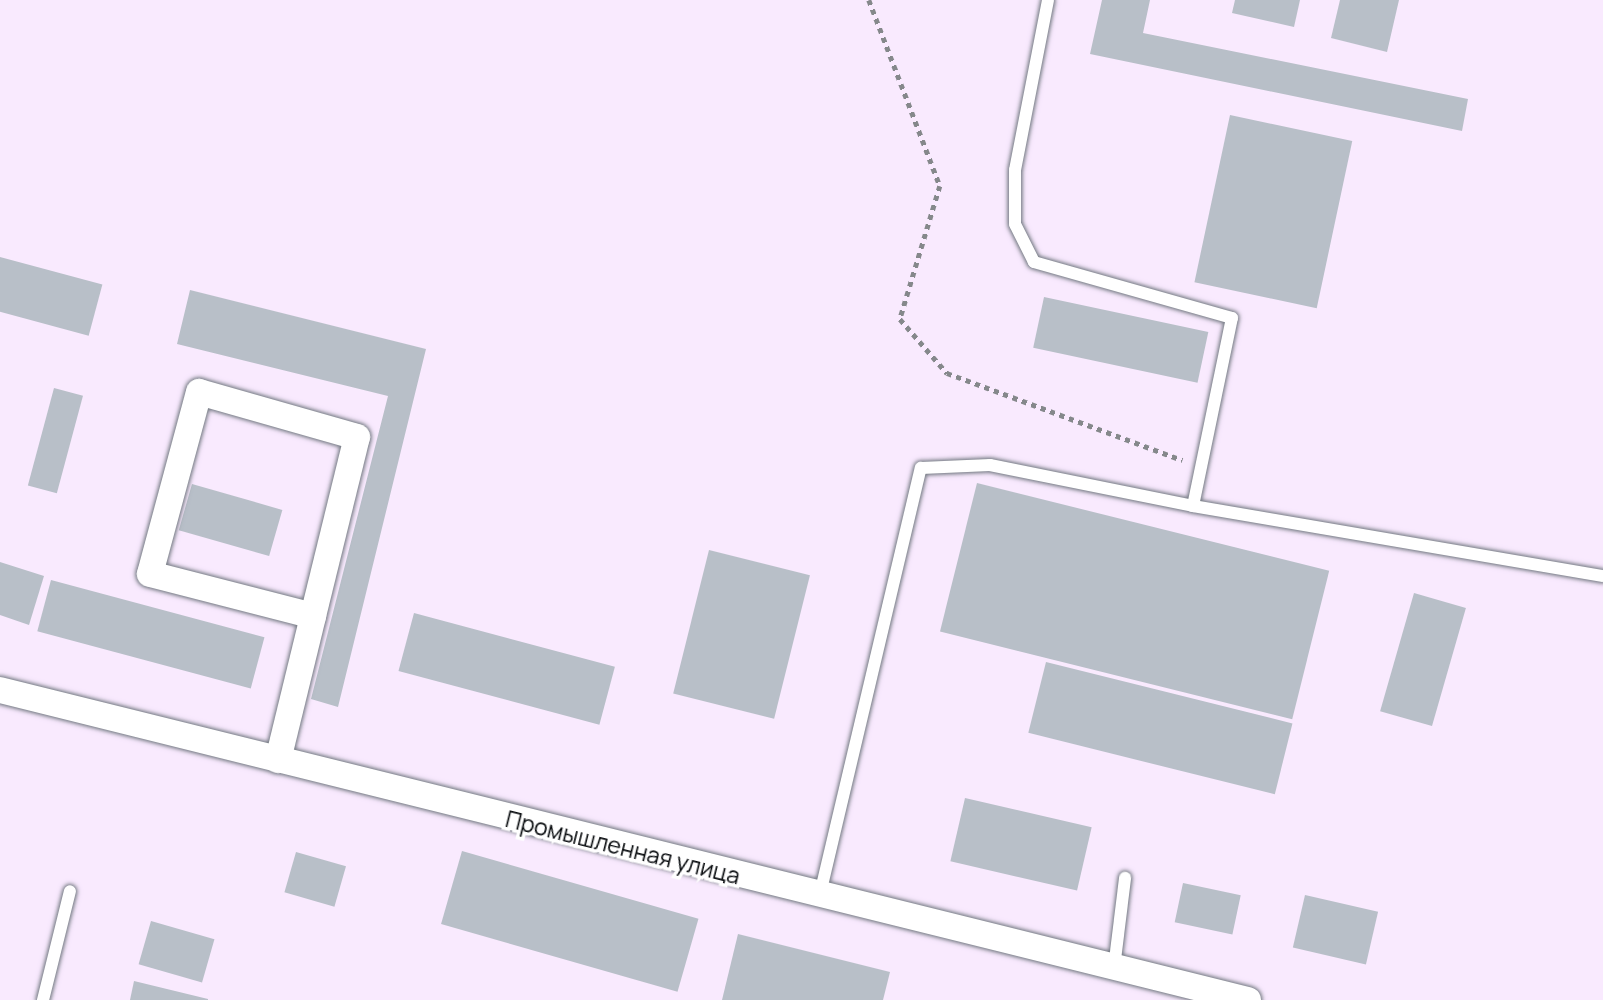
<!DOCTYPE html>
<meta charset="utf-8">
<style>
body{margin:0}
#map{position:relative;width:1603px;height:1000px;overflow:hidden;background:#f8fbff;font-family:Manrope,sans-serif}
div>[style]{position:absolute}
[style*='--x']{left:calc(var(--x)*1px);top:calc(var(--y)*1px);width:calc(var(--w)*1px);rotate:calc(var(--a)*1deg)}
.industrial>*{inset:0;background:#f9eafe;transform-origin:0 0}
.building>*{inset:0;background:#b8bfc8;transform-origin:0 0}
.path>*{height:4.5px;margin-top:-2.25px;transform-origin:0;background:repeating-linear-gradient(90deg,#85888b 0 5px,transparent 0 10px)}
.roads{filter:drop-shadow(0 0 2px #737982) drop-shadow(0 0 2px #737982)}
.service>*{height:12px;margin:-6px;padding:0 6px;transform-origin:6px;border-radius:6px;background:#fff}
.minor>*{height:26px;margin:-13px;padding:0 13px;transform-origin:13px;border-radius:13px;background:#fff}
span{translate:-50% -50%;white-space:nowrap;text-align:center;line-height:1.15;-webkit-text-stroke:7px #fff;paint-order:stroke}
.street-label{font-size:23px;color:#090c0f}
</style>
<div id="map">
<div class="industrial">
<div style="left:0;top:0;width:1603px;height:1000px"></div>
</div>
<div class="building">
<div style="clip-path:polygon(1102px 0,1150px 0,1143px 33px,1468px 99px,1462px 131px,1090px 54px)"></div>
<div style="clip-path:polygon(1235px 0,1300px 0,1294px 27px,1232px 13px)"></div>
<div style="clip-path:polygon(1340px 0,1399px 0,1387px 52px,1331px 38px)"></div>
<div style="left:1230px;top:115px;width:125px;height:171px;rotate:12deg"></div>
<div style="left:0;top:257px;width:106px;height:53px;rotate:15deg"></div>
<div style="clip-path:polygon(190px 290px,426px 349px,338px 707px,311px 699px,388px 396px,177px 344px)"></div>
<div style="left:1044px;top:297px;width:168px;height:52px;rotate:12deg"></div>
<div style="left:54px;top:388px;width:30px;height:101px;rotate:15deg"></div>
<div style="left:977px;top:483px;width:363px;height:153px;rotate:14deg"></div>
<div style="left:192px;top:484px;width:94px;height:48px;rotate:16deg"></div>
<div style="left:709px;top:550px;width:104px;height:148px;rotate:14deg"></div>
<div style="clip-path:polygon(0 562px,44px 576px,29px 625px,0 615px)"></div>
<div style="left:51px;top:580px;width:221px;height:53px;rotate:15deg"></div>
<div style="left:1414px;top:593px;width:54px;height:123px;rotate:16deg"></div>
<div style="left:414px;top:613px;width:208px;height:60px;rotate:15deg"></div>
<div style="left:1046px;top:662px;width:254px;height:73px;rotate:14deg"></div>
<div style="left:965px;top:798px;width:130px;height:65px;rotate:13deg"></div>
<div style="left:462px;top:851px;width:246px;height:76px;rotate:16deg"></div>
<div style="left:296px;top:852px;width:52px;height:42px;rotate:16deg"></div>
<div style="left:1183px;top:883px;width:59px;height:40px;rotate:12deg"></div>
<div style="left:1305px;top:895px;width:75px;height:54px;rotate:13deg"></div>
<div style="left:151px;top:921px;width:66px;height:45px;rotate:16deg"></div>
<div style="clip-path:polygon(738px 934px,890px 972px,883px 1000px,722px 1000px)"></div>
<div style="clip-path:polygon(134px 981px,208px 999px,208px 1000px,130px 1000px)"></div>
</div>
<div class="path">
<div style="--x:869;--y:0;--w:199;--a:69.1"></div>
<div style="--x:940;--y:186;--w:139;--a:106.7"></div>
<div style="--x:900;--y:319;--w:72;--a:49"></div>
<div style="--x:947;--y:373;--w:251;--a:20.3"></div>
</div>
<div class="roads">
<div class="service">
<div style="--x:1193;--y:506;--w:416;--a:9.7"></div>
<div style="--x:820;--y:894;--w:438;--a:-76.7"></div>
<div style="--x:921;--y:468;--w:69;--a:-2.5"></div>
<div style="--x:990;--y:465;--w:207;--a:11.4"></div>
<div style="--x:1193;--y:506;--w:192;--a:-78.3"></div>
<div style="--x:1232;--y:318;--w:206;--a:-164.2"></div>
<div style="--x:1034;--y:262;--w:42;--a:-116.6"></div>
<div style="--x:1015;--y:224;--w:54;--a:-90"></div>
<div style="--x:1015;--y:170;--w:173;--a:-79"></div>
<div style="--x:1114;--y:968;--w:91;--a:-83"></div>
<div style="--x:43;--y:1000;--w:112;--a:-76.1"></div>
</div>
<div class="minor">
<div style="--x:0;--y:690;--w:1286;--a:13.95"></div>
<div style="--x:278;--y:760;--w:148;--a:-76.3"></div>
<div style="--x:313;--y:616;--w:184;--a:-76.2"></div>
<div style="--x:357;--y:437;--w:164;--a:-164.1"></div>
<div style="--x:199;--y:392;--w:188;--a:105.1"></div>
<div style="--x:150;--y:574;--w:168;--a:14.4"></div>
</div>
</div>
<div class="street-label">
<span style="left:623px;top:847px;rotate:14deg">Промышленная улица</span>
</div>
</div>
